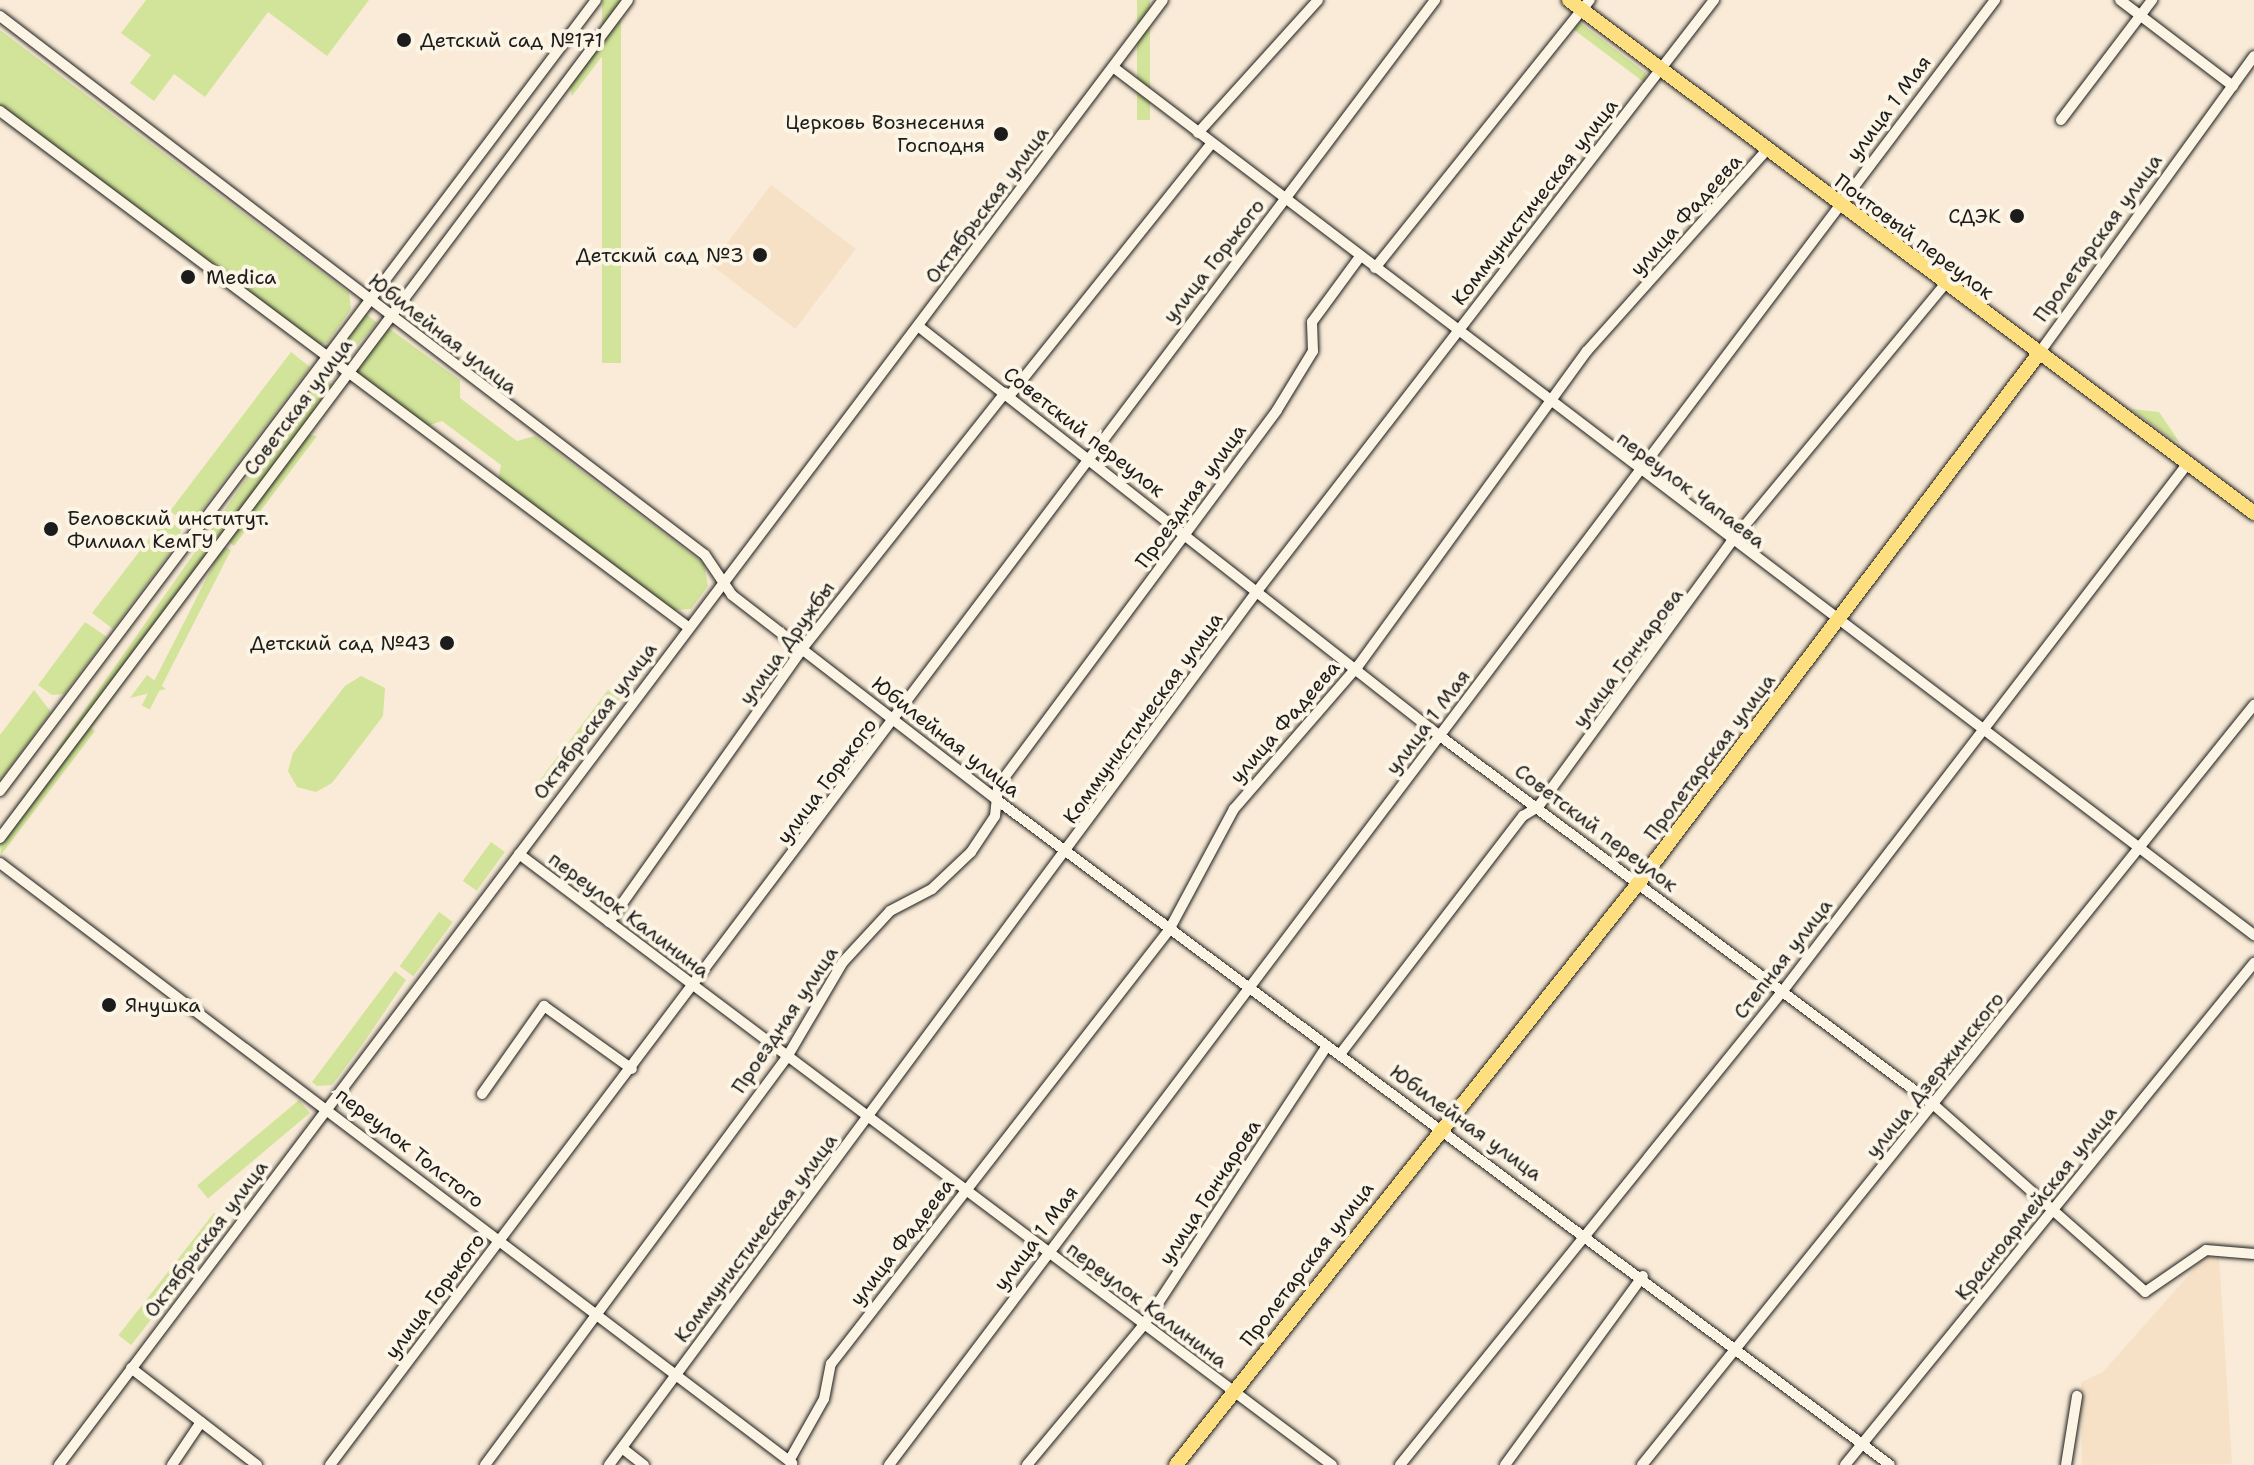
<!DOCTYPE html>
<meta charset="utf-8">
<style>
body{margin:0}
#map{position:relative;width:2254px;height:1465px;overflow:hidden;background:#f9ebd7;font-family:"Shantell Sans",sans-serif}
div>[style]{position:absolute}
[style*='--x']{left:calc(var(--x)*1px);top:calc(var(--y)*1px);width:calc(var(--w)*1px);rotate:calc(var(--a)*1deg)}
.built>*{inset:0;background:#f6e0c6;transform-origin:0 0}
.green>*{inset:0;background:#d2e499;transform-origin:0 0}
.roads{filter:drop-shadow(0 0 2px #1c1c1c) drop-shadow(0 0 2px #1c1c1c)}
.minor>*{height:10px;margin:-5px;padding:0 5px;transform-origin:5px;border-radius:5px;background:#fcf5e5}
.major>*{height:14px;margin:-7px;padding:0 7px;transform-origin:7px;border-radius:7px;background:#fddf80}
.dots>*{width:22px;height:22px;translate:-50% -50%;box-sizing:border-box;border:4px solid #fcf5e5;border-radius:50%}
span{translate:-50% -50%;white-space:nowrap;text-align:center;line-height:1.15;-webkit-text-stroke:8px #fcf5e5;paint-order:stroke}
.poi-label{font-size:20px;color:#1c1c1c}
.left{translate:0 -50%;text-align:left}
.right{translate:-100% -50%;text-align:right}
.street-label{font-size:20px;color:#1c1c1c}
</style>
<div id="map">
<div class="built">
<div style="left:771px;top:185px;width:106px;height:100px;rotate:37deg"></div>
<div style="clip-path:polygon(2219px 1256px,2232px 1464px,2082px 1465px,2081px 1382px,2103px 1372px,2205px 1257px)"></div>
</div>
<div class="green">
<div style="clip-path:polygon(146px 0,369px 0,327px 56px,268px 12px,205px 97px,174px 74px,154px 101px,130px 83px,151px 55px,121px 33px)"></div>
<div style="left:602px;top:0;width:19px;height:363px"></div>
<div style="left:1137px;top:0;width:13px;height:120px"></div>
<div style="clip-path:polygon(1578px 21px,1646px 73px,1645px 83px,1573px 29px)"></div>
<div style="clip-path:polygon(0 30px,349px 293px,351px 309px,327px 343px,318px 345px,0 108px)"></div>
<div style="clip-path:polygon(610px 30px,622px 30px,572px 96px,569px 84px)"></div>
<div style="clip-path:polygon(366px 314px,377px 323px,342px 362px,338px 352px)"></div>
<div style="clip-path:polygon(387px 327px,460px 380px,460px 398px,517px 441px,535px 436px,704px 564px,708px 586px,691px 609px,672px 610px,498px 480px,501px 465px,442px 421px,427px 426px,354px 371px)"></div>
<div style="clip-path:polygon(291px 352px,310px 367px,194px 520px,183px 521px,170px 511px)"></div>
<div style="left:319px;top:375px;width:16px;height:532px;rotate:35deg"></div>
<div style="clip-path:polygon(2131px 409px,2159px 412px,2180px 443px,2168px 436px)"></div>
<div style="clip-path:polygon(303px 434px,317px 436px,234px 546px,227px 540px)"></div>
<div style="clip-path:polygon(166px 517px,181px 530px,178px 542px,113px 629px,92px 613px)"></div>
<div style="left:223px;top:546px;width:9px;height:179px;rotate:27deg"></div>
<div style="clip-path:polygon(85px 622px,107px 637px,64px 694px,52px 695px,38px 685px)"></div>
<div style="clip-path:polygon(147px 675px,166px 689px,130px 698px)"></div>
<div style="clip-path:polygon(361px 676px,385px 688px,383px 716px,332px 783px,316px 792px,297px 787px,288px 771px,293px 753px,345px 686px)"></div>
<div style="clip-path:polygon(34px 690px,51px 712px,0 780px,0 735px)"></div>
<div style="left:608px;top:690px;width:15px;height:119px;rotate:37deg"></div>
<div style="clip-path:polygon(87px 725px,95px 731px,1px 855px,0 843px)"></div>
<div style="left:491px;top:842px;width:17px;height:48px;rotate:36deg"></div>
<div style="left:439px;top:912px;width:17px;height:67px;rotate:36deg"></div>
<div style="clip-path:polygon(395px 971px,406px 980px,362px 1045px,332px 1085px,317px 1086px,312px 1082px)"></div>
<div style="left:299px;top:1100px;width:17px;height:133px;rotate:50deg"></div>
<div style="left:214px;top:1213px;width:16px;height:155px;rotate:38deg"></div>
</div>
<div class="roads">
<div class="minor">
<div style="--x:2120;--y:0;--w:142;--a:37.3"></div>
<div style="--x:0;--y:16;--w:887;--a:37.4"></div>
<div style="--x:705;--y:555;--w:48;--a:56"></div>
<div style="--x:732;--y:595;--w:335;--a:37.7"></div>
<div style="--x:997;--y:800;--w:1113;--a:36.67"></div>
<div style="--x:1113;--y:67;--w:1434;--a:37.26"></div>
<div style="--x:0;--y:111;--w:860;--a:36.87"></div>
<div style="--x:2061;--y:120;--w:151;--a:-52.8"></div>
<div style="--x:1198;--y:133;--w:179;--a:-47.9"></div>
<div style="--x:1375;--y:268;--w:344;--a:-51.3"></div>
<div style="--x:918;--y:326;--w:664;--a:38.15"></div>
<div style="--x:1440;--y:736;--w:617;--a:36.76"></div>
<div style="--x:1934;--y:1105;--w:282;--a:41.5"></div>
<div style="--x:2145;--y:1292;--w:74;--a:-34.5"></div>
<div style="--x:2206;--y:1250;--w:48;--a:4.8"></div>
<div style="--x:2037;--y:356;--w:370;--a:-54.1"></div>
<div style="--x:1010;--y:395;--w:320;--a:-51.3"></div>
<div style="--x:0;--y:791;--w:990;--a:-53"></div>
<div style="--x:0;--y:838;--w:1047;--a:-53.15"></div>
<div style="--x:519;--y:854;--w:1017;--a:36.93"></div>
<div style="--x:0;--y:863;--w:994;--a:37.15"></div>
<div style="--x:609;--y:922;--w:334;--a:-54.7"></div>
<div style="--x:802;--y:649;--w:327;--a:-51.6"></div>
<div style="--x:1341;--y:1053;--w:299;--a:-52.5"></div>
<div style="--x:1523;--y:816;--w:17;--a:-31"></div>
<div style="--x:1538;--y:807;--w:328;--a:-53.9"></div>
<div style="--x:1731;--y:542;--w:334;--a:-50.3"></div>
<div style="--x:482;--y:1094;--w:108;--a:-54.8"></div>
<div style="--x:544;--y:1006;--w:108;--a:35.6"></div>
<div style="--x:131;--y:1368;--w:159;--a:37.6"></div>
<div style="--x:622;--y:1448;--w:28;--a:38"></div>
<div style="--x:789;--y:1461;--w:71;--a:-60.6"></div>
<div style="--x:824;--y:1399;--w:36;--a:-79"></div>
<div style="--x:831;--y:1364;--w:550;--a:-52.09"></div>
<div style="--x:1169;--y:930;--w:137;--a:-61.8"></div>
<div style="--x:1234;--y:809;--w:189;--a:-49.1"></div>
<div style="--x:1358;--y:666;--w:389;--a:-54"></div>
<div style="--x:1587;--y:351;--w:270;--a:-48.2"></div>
<div style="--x:59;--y:1465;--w:1834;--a:-53"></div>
<div style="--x:172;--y:1465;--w:52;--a:-56"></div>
<div style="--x:330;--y:1465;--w:1835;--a:-52.97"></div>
<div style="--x:485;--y:1465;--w:508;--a:-53.49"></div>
<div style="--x:787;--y:1057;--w:110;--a:-59.5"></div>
<div style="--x:843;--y:962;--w:69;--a:-47.3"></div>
<div style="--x:890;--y:911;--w:47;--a:-27.6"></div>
<div style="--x:932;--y:889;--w:54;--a:-43.5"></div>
<div style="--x:971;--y:852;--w:43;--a:-56.3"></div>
<div style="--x:995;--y:816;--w:30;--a:-84"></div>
<div style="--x:998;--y:786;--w:468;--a:-53.4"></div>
<div style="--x:1277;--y:410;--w:69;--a:-58.6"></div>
<div style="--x:1313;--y:351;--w:29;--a:-92"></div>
<div style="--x:1312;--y:322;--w:79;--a:-53.7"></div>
<div style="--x:609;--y:1465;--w:1089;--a:-53.44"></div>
<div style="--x:1258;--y:590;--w:746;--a:-52.3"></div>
<div style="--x:889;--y:1465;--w:1836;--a:-52.95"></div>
<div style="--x:1027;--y:1465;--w:181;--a:-50.2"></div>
<div style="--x:1143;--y:1326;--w:335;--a:-56.7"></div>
<div style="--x:1400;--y:1465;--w:608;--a:-51.08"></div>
<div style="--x:1782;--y:992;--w:662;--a:-52.49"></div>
<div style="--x:1505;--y:1465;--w:234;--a:-53.9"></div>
<div style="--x:1642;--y:1465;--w:976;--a:-51.16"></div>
<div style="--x:1845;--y:1465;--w:648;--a:-50.83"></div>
<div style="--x:2066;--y:1465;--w:70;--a:-80.9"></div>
</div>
<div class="major">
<div style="--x:1569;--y:0;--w:856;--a:36.83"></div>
<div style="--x:1176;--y:1465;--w:746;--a:-51.53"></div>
<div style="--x:1640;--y:881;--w:658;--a:-52.9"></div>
</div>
</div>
<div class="dots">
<div style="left:404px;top:40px;background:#1c1c1c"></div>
<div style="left:1001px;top:134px;background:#1c1c1c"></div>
<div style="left:2017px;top:216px;background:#1c1c1c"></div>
<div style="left:760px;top:255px;background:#1c1c1c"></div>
<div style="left:188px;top:277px;background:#1c1c1c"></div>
<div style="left:51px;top:529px;background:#1c1c1c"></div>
<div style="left:447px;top:643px;background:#1c1c1c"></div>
<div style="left:109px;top:1005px;background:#1c1c1c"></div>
</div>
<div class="poi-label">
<span class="left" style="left:420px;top:40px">Детский сад №171</span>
<span class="right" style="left:985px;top:134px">Церковь Вознесения<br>Господня</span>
<span class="right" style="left:2001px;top:216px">СДЭК</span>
<span class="right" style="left:744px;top:255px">Детский сад №3</span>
<span class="left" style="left:206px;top:277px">Mеdica</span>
<span class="left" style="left:67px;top:530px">Беловский институт.<br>Филиал КемГУ</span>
<span class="right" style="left:431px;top:643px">Детский сад №43</span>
<span class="left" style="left:125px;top:1005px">Янушка</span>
</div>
<div class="street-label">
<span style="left:1889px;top:108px;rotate:-53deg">улица 1 Мая</span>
<span style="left:1535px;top:202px;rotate:-52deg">Коммунистическая улица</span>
<span style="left:987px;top:205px;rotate:-53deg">Октябрьская улица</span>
<span style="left:1686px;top:215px;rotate:-48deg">улица Фадеева</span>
<span style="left:1914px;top:237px;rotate:37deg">Почтовый переулок</span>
<span style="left:2098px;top:238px;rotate:-54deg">Пролетарская улица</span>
<span style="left:1214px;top:261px;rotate:-52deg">улица Горького</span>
<span style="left:443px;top:334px;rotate:38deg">Юбилейная улица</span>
<span style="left:298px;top:407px;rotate:-53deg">Советская улица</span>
<span style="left:1084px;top:432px;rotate:38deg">Советский переулок</span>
<span style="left:1691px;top:490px;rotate:37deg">переулок Чапаева</span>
<span style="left:1191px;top:496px;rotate:-54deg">Проездная улица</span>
<span style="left:787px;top:643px;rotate:-54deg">улица Дружбы</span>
<span style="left:1628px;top:658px;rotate:-53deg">улица Гончарова</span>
<span style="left:1143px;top:718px;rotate:-54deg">Коммунистическая улица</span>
<span style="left:595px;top:721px;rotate:-53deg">Октябрьская улица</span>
<span style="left:1285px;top:722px;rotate:-49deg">улица Фадеева</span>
<span style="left:1428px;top:722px;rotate:-53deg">улица 1 Мая</span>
<span style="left:946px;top:737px;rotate:38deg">Юбилейная улица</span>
<span style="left:1710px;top:757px;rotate:-53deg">Пролетарская улица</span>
<span style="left:827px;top:781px;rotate:-53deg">улица Горького</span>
<span style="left:1596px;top:828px;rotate:37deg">Советский переулок</span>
<span style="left:629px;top:915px;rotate:37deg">переулок Калинина</span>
<span style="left:1783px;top:959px;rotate:-52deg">Степная улица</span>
<span style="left:785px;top:1020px;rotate:-56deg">Проездная улица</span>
<span style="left:1935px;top:1075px;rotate:-51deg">улица Дзержинского</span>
<span style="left:1466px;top:1123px;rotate:36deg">Юбилейная улица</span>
<span style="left:410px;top:1148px;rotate:38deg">переулок Толстого</span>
<span style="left:1210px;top:1192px;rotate:-57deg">улица Гончарова</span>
<span style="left:2036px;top:1203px;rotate:-51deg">Красноармейская улица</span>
<span style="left:756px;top:1238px;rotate:-53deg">Коммунистическая улица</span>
<span style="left:1036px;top:1238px;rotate:-53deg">улица 1 Мая</span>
<span style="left:206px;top:1239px;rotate:-53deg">Октябрьская улица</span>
<span style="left:902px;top:1242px;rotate:-52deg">улица Фадеева</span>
<span style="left:1307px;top:1264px;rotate:-52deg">Пролетарская улица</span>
<span style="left:435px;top:1296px;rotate:-53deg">улица Горького</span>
<span style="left:1147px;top:1305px;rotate:37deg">переулок Калинина</span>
</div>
</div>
